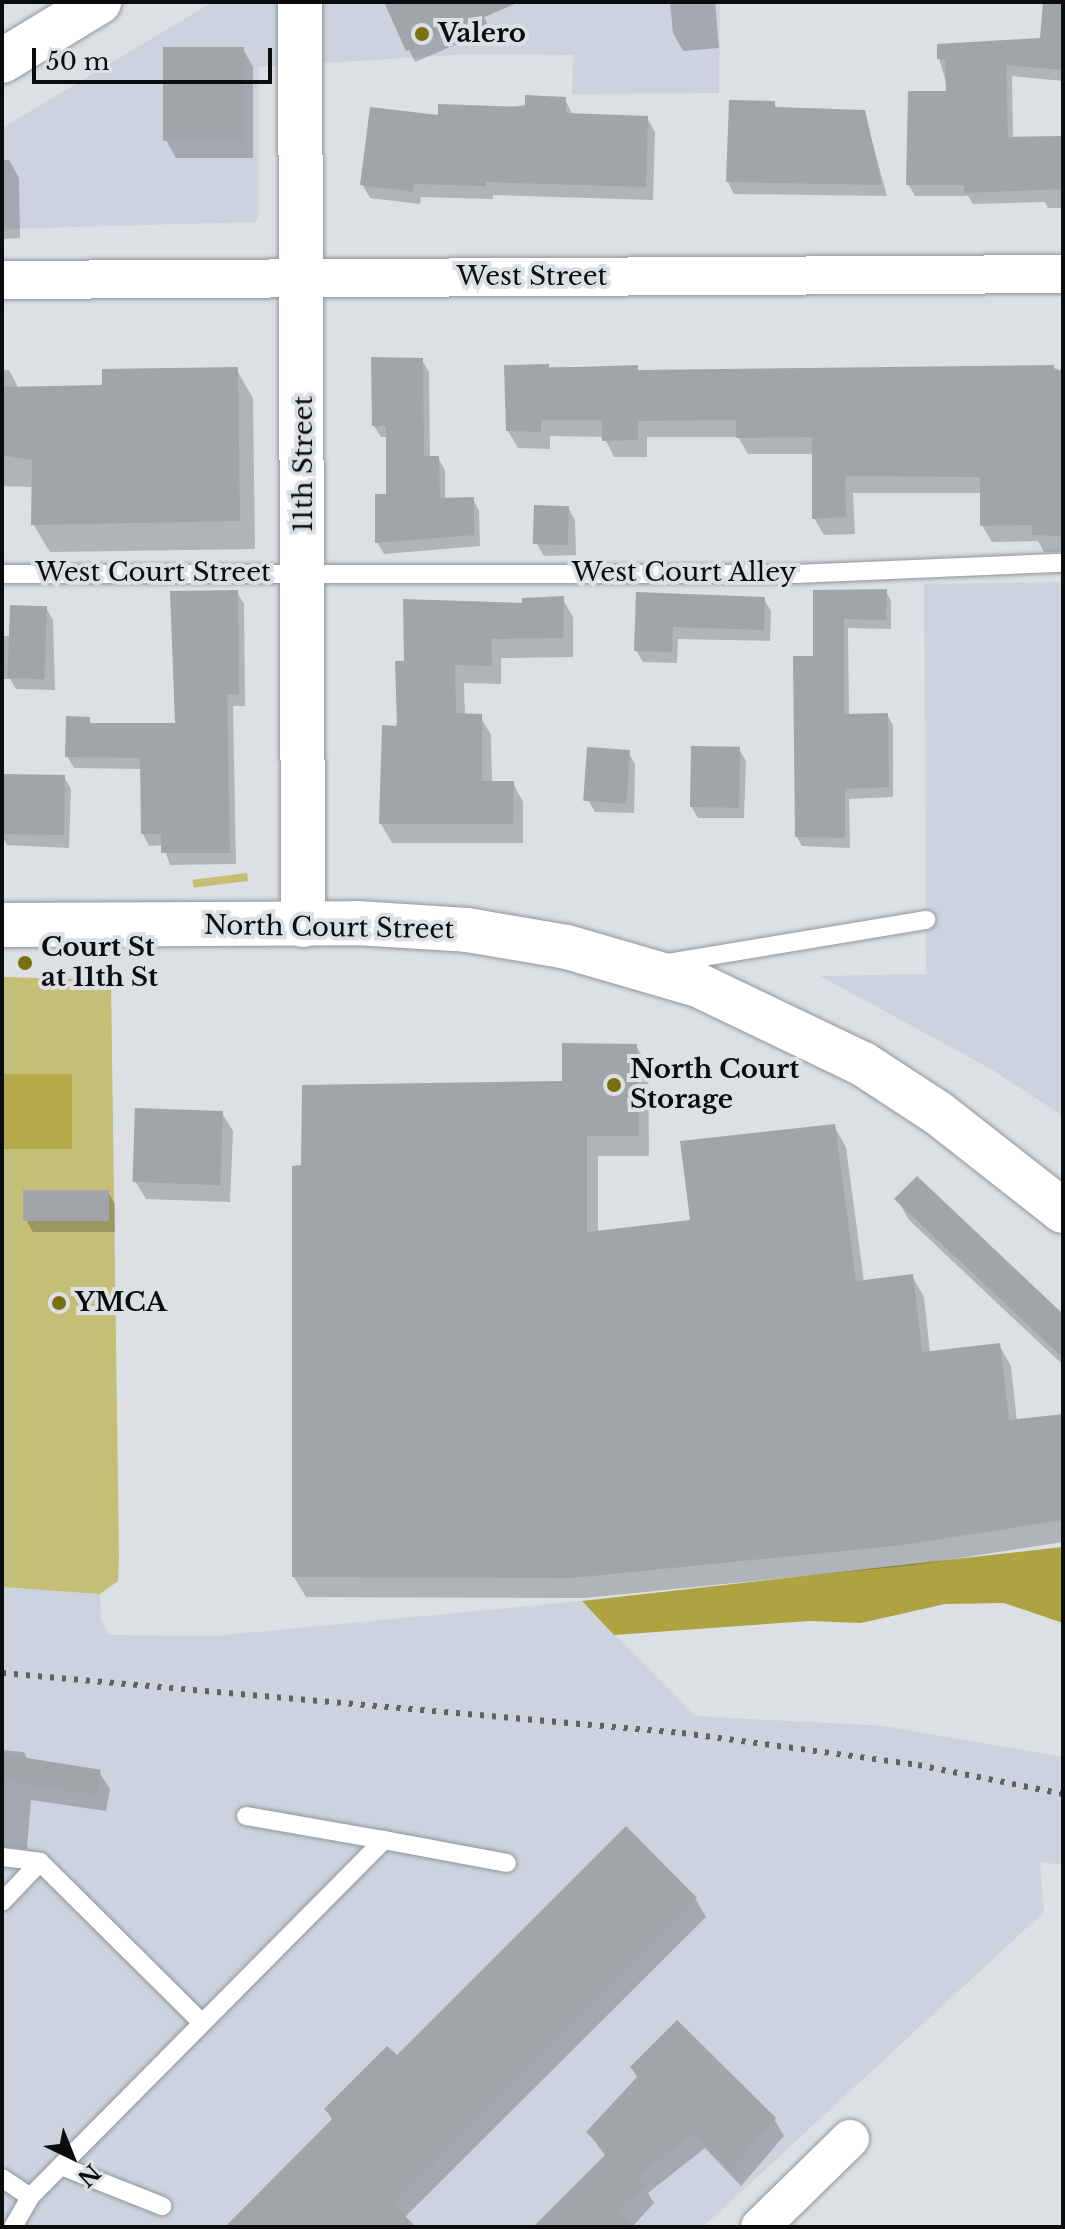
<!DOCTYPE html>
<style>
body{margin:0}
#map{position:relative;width:1065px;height:2229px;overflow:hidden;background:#dce0e5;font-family:"Libre Baskerville",serif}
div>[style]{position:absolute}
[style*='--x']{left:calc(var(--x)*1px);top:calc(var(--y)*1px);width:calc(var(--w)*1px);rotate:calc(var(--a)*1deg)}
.built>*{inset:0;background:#ccd3df}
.green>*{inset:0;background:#c5be77;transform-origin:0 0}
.forest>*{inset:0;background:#aea341}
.water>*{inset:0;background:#b5aa49;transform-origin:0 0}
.shadow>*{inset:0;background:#0003}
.building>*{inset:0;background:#a1a4a9;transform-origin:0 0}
.roads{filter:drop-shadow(0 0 2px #919499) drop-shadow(0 0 2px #919499)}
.service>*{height:18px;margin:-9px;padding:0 9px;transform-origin:9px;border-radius:9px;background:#fff}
.minor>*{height:38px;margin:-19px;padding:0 19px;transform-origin:19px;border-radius:19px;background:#fff}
.tertiary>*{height:44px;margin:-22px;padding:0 22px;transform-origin:22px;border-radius:22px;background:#fff}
.trunk>*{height:44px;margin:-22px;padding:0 22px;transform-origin:22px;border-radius:22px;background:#fff}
.rail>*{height:6px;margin-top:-3px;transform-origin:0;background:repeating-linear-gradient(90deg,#606265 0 4px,transparent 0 12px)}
.dots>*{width:22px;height:22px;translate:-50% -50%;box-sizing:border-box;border:4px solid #dce0e5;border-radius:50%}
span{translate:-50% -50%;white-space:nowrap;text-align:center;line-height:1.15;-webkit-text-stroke:8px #dce0e5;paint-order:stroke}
.poi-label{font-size:26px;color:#0a0c0d;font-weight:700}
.left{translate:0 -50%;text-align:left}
.street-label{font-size:26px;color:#0a0c0d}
.frame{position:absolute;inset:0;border:4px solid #0a0c0d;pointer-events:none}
.north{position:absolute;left:32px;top:2117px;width:80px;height:80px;-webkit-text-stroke:6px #dce0e5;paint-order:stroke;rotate:137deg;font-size:22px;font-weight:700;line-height:32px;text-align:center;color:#0a0c0d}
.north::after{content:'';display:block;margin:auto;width:28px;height:36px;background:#0a0c0d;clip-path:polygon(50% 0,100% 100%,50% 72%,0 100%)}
.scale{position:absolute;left:32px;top:48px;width:240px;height:36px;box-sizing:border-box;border:4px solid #0a0c0d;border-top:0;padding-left:10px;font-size:24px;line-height:28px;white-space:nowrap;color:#0a0c0d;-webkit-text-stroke:6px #dce0e5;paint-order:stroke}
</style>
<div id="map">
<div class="built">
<div style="clip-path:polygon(213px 2px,720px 2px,719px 93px,572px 94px,573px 55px,471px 54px,259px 67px,259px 215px,255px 222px,2px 229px,2px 128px)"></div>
<div style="clip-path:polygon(1063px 582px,1063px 1116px,991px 1069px,820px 976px,926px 974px,924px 584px)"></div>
<div style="clip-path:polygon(2px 1587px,100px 1594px,101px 1619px,109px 1635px,215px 1636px,582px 1601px,695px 1716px,884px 1726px,1063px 1757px,1063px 1865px,1040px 1862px,1044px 1912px,703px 2227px,2px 2227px)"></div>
</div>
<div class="green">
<div style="left:247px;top:873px;width:8px;height:55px;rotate:83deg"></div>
<div style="clip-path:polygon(2px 977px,111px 980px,119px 1557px,118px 1581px,100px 1594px,2px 1587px)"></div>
</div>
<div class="forest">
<div style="clip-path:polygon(1063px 1547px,1063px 1623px,1004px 1603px,945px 1604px,861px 1623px,809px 1621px,614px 1635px,582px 1601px)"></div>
</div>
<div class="water">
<div style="left:2px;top:1074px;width:70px;height:75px"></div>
</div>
<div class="shadow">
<div style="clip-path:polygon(386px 2px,477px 2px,490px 30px,415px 62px)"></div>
<div style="clip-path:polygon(670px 2px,715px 2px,719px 48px,683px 51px,673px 33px)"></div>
<div style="clip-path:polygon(1063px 19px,1063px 81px,1012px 76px,1013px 139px,1063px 138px,1063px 208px,1048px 208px,1045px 202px,973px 204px,968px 196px,915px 196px,908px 184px,949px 93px,939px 58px,1042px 39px)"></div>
<div style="clip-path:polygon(243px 49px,253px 67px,253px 158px,176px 158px,166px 140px)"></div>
<div style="clip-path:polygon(565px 99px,573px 116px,647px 118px,655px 132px,653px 200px,493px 195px,493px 199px,421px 197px,420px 204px,370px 198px,362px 184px,440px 117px)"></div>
<div style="clip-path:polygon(774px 103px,777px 109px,864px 112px,887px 196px,734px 194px,728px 182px)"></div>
<div style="clip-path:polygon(2px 160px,9px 160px,19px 178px,20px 238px,2px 239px)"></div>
<div style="clip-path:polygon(422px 360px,429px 372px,430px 458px,438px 458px,445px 470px,445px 500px,473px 499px,479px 511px,480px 546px,384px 554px,377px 542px,388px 496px,388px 437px,381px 437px,374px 426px)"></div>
<div style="clip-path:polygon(506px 367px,637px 367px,639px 372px,1053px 367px,1063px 372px,1063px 552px,1044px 552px,1038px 541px,992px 542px,982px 525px,982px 493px,853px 493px,855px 534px,824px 535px,814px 518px,814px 454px,748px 454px,738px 437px,647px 437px,647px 457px,614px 457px,604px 437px,550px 436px,550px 449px,518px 448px,508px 431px)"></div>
<div style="clip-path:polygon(236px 369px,253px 398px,255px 549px,50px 552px,33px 524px,34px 487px,2px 486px,2px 370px,9px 370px,19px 389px,104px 387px)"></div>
<div style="clip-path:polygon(568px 508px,575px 520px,576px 555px,544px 556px,537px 544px)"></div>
<div style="clip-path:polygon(886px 591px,891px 601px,891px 629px,848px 628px,849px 716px,887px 715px,893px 725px,893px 797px,849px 799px,850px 848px,802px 846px,797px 837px,815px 658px,815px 592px)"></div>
<div style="clip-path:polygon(237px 592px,244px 604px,245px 706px,233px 706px,236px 864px,170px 865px,163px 845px,149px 846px,143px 834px,142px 769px,74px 768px,67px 756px,89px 719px,92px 725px,177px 725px)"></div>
<div style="clip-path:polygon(638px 594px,764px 599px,771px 611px,770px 641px,678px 639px,677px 663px,643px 662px,636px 650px)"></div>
<div style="clip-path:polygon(562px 598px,573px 617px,573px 657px,501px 658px,501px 684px,464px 683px,465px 716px,480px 716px,491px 735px,492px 783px,513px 783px,523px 802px,523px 843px,392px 843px,381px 824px,406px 663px,524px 605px)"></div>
<div style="clip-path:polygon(46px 608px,53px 620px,55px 690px,16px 689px,10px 679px,2px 679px,2px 636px,13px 636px)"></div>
<div style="clip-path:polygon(739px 749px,746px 761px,744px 818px,698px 818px,691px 806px)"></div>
<div style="clip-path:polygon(628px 752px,635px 764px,634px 813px,595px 812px,588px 800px)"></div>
<div style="clip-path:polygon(2px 776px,64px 777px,71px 789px,69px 848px,7px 845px,2px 836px)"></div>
<div style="clip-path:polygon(636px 1046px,648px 1066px,649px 1156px,598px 1156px,598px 1233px,692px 1222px,834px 1126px,846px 1147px,864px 1282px,912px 1276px,924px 1297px,930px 1353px,999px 1345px,1011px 1366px,1017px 1422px,1063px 1416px,1063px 1542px,915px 1565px,585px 1598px,306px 1597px,294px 1577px,564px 1083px)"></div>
<div style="clip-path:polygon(222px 1113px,233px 1131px,230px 1202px,146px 1199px,135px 1181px)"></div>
<div style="clip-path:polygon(108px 1192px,115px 1204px,115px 1232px,33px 1232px,26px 1220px)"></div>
<div style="clip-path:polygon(897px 1199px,1063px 1317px,1063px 1365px,909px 1220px)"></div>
<div style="clip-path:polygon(2px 1750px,24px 1752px,28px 1761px,99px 1772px,110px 1789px,106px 1811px,31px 1800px,27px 1849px,2px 1847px)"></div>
<div style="clip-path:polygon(626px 1828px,696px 1900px,706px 1917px,404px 2218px,413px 2227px,228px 2227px,333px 2121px,326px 2109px,397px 2058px)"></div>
<div style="clip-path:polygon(632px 2068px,774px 2119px,784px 2136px,741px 2186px,705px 2148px,648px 2193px,654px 2203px,632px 2227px,536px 2227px,606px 2157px,588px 2132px,638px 2079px)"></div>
</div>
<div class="building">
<div style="clip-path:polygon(384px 2px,519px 2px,406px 51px)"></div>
<div style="clip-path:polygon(1043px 2px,1063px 2px,1063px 70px,1006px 65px,1008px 137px,1063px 136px,1063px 189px,964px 193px,964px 185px,906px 185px,908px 91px,946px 91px,945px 60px,937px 59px,937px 44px,1040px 38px)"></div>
<div style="left:244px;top:47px;width:94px;height:81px;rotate:90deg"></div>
<div style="clip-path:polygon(525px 95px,566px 97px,566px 113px,648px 116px,646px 187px,486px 182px,486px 186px,414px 184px,413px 192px,360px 185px,370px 107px,438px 115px,438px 104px,525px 107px)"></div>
<div style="clip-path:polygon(729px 100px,775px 101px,775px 107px,865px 110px,882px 185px,726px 182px)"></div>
<div style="clip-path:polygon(371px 357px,423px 358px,424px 456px,439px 456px,440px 498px,474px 497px,474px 535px,375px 543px,375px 494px,386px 494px,386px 426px,372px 426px)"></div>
<div style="clip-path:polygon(549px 364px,549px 368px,638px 365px,638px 370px,1054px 365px,1053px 370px,1063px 370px,1063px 536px,1032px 535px,1032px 525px,980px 526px,980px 477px,845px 476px,846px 517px,812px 519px,812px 437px,736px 438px,736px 420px,638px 421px,638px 440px,602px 441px,602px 420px,541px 420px,541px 432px,506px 431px,504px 365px)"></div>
<div style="clip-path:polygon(238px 367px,240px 521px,31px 525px,32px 460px,2px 455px,2px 387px,102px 385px,102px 369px)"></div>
<div style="left:534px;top:505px;width:35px;height:39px;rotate:2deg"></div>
<div style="clip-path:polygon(887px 589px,886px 620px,844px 619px,844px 714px,888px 713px,889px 787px,845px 789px,845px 838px,795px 837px,793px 656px,813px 656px,813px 590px)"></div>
<div style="clip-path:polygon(238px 590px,239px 694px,227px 694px,230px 853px,161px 853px,161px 834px,141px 834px,140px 758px,65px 757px,66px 716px,90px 717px,90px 723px,175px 723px,170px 591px)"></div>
<div style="clip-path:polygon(636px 592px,765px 597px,764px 630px,673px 627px,672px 652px,634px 651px)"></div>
<div style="clip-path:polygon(564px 596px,563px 638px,491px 639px,492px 666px,455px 665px,456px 713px,482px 714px,482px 781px,514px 781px,513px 824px,379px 824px,382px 725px,397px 726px,395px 661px,404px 661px,403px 599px,522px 603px,522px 598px)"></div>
<div style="left:10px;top:605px;width:37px;height:73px;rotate:2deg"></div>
<div style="left:691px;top:746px;width:49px;height:61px;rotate:1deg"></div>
<div style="left:587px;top:747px;width:43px;height:54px;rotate:4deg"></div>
<div style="left:2px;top:774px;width:63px;height:60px;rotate:1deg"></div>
<div style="clip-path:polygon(562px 1043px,637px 1044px,639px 1136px,587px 1136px,587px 1232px,690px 1220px,680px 1141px,835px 1124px,856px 1281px,913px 1274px,922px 1352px,1000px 1343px,1009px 1420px,1063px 1414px,1063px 1520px,903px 1545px,572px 1578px,292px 1577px,292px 1166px,301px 1165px,302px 1085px,562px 1081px)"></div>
<div style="left:135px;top:1108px;width:88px;height:74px;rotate:2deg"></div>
<div style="clip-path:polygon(917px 1176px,1063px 1314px,1063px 1358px,894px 1199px)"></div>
<div style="left:23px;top:1190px;width:86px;height:31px"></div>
<div style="left:2px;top:1754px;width:100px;height:26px;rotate:9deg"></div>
<div style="clip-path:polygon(626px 1826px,697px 1898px,393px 2204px,416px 2227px,225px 2227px,333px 2118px,324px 2109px,387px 2046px,397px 2055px)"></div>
<div style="clip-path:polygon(677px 2020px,776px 2118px,731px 2171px,694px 2133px,637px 2177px,646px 2185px,618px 2210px,636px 2227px,533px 2227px,607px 2153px,586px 2132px,638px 2076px,630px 2067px)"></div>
</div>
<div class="roads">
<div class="service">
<div style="--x:2;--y:574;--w:793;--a:0"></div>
<div style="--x:795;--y:574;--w:268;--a:-2.4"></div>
<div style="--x:668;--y:963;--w:262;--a:-9.5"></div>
<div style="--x:246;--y:1816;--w:140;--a:9.9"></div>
<div style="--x:2;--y:1857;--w:38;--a:7"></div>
<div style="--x:40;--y:1862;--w:55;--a:133.5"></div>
<div style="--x:40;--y:1862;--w:228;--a:44.8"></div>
<div style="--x:61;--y:2166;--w:109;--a:21.6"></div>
<div style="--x:2;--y:2178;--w:34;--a:34"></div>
<div style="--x:13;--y:2227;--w:34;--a:-60"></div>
<div style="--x:30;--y:2197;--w:503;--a:-45.24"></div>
<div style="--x:384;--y:1840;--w:125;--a:10.6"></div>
</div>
<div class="minor">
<div style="--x:2;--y:280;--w:1061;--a:-0.32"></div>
<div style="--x:760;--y:2227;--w:126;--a:-44.4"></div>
</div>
<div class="tertiary">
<div style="--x:300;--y:2;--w:923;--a:89.81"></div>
<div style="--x:2;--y:925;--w:355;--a:-0.3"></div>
<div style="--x:357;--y:923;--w:110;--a:3.6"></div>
<div style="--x:467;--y:930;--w:101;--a:9.6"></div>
<div style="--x:567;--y:947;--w:136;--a:16.2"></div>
<div style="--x:698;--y:985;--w:183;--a:25.6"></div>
<div style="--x:863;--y:1064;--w:90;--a:33.2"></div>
<div style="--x:938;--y:1113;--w:159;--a:38.1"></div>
</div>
<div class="trunk">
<div style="--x:2;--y:61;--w:114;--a:-31.3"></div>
</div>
</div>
<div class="rail">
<div style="--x:2;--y:1673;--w:683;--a:5.04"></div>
<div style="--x:682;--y:1733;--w:238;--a:7.7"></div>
<div style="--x:918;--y:1765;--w:148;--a:11.3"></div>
</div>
<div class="dots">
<div style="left:422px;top:34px;background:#79700f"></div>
<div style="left:25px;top:963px;background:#79700f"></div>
<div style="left:614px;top:1085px;background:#79700f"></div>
<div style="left:59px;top:1303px;background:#79700f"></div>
</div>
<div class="poi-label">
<span class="left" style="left:438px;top:34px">Valero</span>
<span class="left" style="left:41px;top:963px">Court St<br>at 11th St</span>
<span class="left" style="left:630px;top:1085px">North Court<br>Storage</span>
<span class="left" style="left:75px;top:1303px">YMCA</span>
</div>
<div class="street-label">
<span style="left:532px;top:277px">West Street</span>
<span style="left:304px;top:464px;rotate:-90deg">11th Street</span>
<span style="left:153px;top:573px">West Court Street</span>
<span style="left:684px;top:573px">West Court Alley</span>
<span style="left:329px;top:928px;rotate:1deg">North Court Street</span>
</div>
<div class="frame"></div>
<div class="north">N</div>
<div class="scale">50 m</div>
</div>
